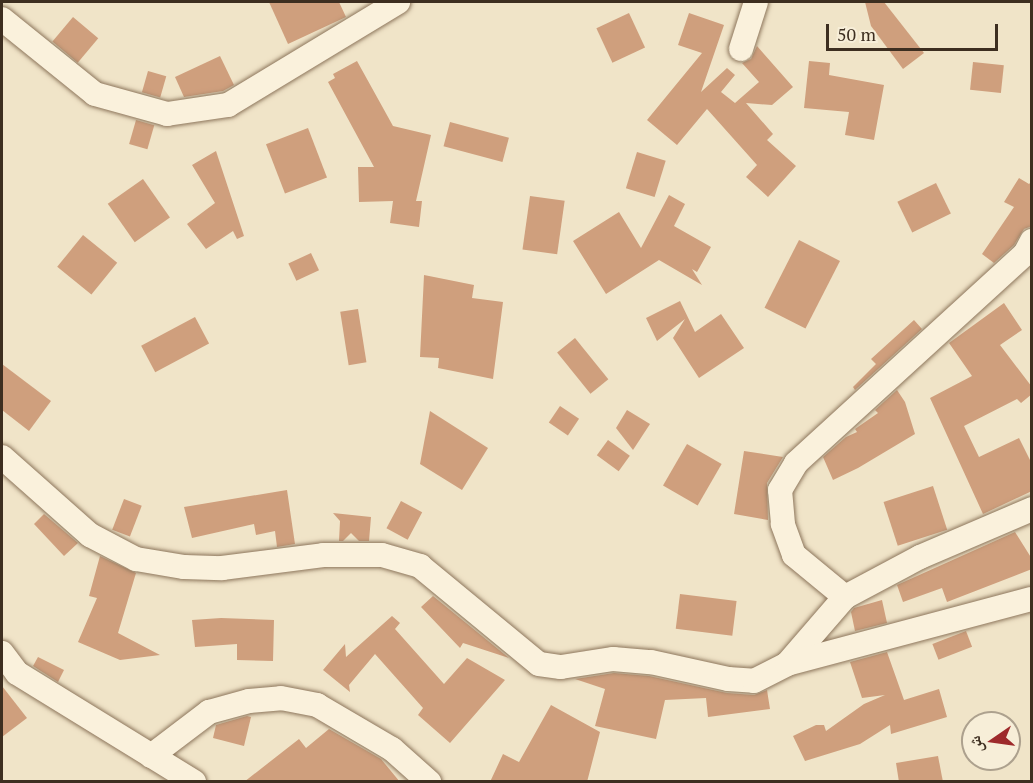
<!DOCTYPE html>
<meta charset="utf-8">
<style>
body{margin:0}
#map{position:relative;width:1033px;height:783px;overflow:hidden;background:#f0e4c8;font-family:"PT Serif","Noto Naskh Arabic",serif}
div>[style]{position:absolute}
[style*='--x']{left:calc(var(--x)*1px);top:calc(var(--y)*1px);width:calc(var(--w)*1px);rotate:calc(var(--a)*1deg)}
.building>*{inset:0;background:#cf9f7d;transform-origin:0 0}
.roads{filter:drop-shadow(0 0 2px #8d765c) drop-shadow(0 0 2px #8d765c)}
.street>*{height:24px;margin:-12px;padding:0 12px;transform-origin:12px;border-radius:12px;background:#faf1dc}
span{translate:-50% -50%;white-space:nowrap;text-align:center;line-height:1.15;-webkit-text-stroke:4.5px #f7eed8;paint-order:stroke}
.frame{position:absolute;inset:0;border:3px solid #3d2e20;pointer-events:none}
.north{position:absolute;left:961px;top:711px;width:60px;height:60px;box-sizing:border-box;background:#f7eed8;border:2px solid #ada18e;border-radius:50%;rotate:257deg;font-size:16px;font-weight:700;line-height:24px;text-align:center;color:#3d2e20}
.north::after{content:'';display:block;margin:auto;width:21px;height:27px;background:#9e2a2b;clip-path:polygon(50% 0,100% 100%,50% 72%,0 100%)}
.scale{position:absolute;left:826px;top:24px;width:172px;height:27px;box-sizing:border-box;border:3px solid #3d2e20;border-top:0;padding-left:8px;font-size:18px;line-height:21px;white-space:nowrap;color:#3d2e20;-webkit-text-stroke:4px #f7eed8;paint-order:stroke}
</style>
<div id="map">
<div class="building">
<div style="clip-path:polygon(269px 2px,339px 2px,346px 17px,288px 44px)"></div>
<div style="clip-path:polygon(865px 2px,884px 2px,924px 53px,903px 69px,871px 26px)"></div>
<div style="left:629px;top:13px;width:38px;height:36px;rotate:65deg"></div>
<div style="clip-path:polygon(689px 13px,724px 25px,701px 92px,727px 68px,735px 75px,721px 92px,735px 103px,759px 82px,742px 63px,751px 59px,757px 46px,793px 87px,772px 105px,746px 103px,773px 134px,767px 140px,796px 166px,768px 197px,746px 177px,757px 165px,707px 109px,677px 145px,647px 120px,702px 53px,678px 45px)"></div>
<div style="left:73px;top:17px;width:33px;height:32px;rotate:40deg"></div>
<div style="clip-path:polygon(220px 56px,234px 85px,223px 91px,184px 97px,175px 77px)"></div>
<div style="clip-path:polygon(357px 61px,393px 126px,431px 135px,416px 201px,422px 201px,419px 227px,390px 223px,393px 201px,359px 202px,358px 167px,374px 167px,328px 82px,335px 78px,333px 74px)"></div>
<div style="clip-path:polygon(809px 61px,830px 63px,829px 75px,884px 85px,874px 140px,845px 135px,849px 112px,804px 108px)"></div>
<div style="left:973px;top:62px;width:31px;height:28px;rotate:6deg"></div>
<div style="left:148px;top:71px;width:19px;height:22px;rotate:16deg"></div>
<div style="left:136px;top:120px;width:19px;height:25px;rotate:16deg"></div>
<div style="left:450px;top:122px;width:61px;height:25px;rotate:15deg"></div>
<div style="left:308px;top:128px;width:53px;height:45px;rotate:69deg"></div>
<div style="clip-path:polygon(216px 151px,244px 236px,237px 239px,233px 231px,206px 249px,187px 224px,215px 203px,192px 165px)"></div>
<div style="left:637px;top:152px;width:30px;height:38px;rotate:17deg"></div>
<div style="clip-path:polygon(1019px 178px,1029px 184px,1032px 181px,1032px 226px,1024px 229px,1014px 245px,994px 263px,982px 254px,1014px 207px,1004px 202px)"></div>
<div style="left:143px;top:179px;width:47px;height:43px;rotate:55deg"></div>
<div style="left:936px;top:183px;width:34px;height:43px;rotate:64deg"></div>
<div style="clip-path:polygon(669px 195px,685px 204px,674px 226px,711px 247px,697px 272px,692px 269px,702px 285px,659px 260px,606px 294px,573px 241px,619px 212px,641px 248px)"></div>
<div style="left:530px;top:196px;width:35px;height:54px;rotate:8deg"></div>
<div style="left:83px;top:235px;width:44px;height:41px;rotate:39deg"></div>
<div style="left:799px;top:240px;width:46px;height:76px;rotate:27deg"></div>
<div style="left:311px;top:253px;width:19px;height:25px;rotate:65deg"></div>
<div style="clip-path:polygon(424px 275px,474px 285px,472px 298px,503px 302px,493px 379px,438px 368px,439px 358px,420px 357px)"></div>
<div style="clip-path:polygon(680px 301px,695px 332px,721px 314px,744px 348px,699px 378px,673px 338px,685px 319px,657px 341px,646px 318px)"></div>
<div style="clip-path:polygon(1004px 303px,1022px 330px,1000px 345px,1032px 387px,1032px 394px,1021px 403px,1017px 399px,964px 426px,979px 457px,1019px 438px,1032px 464px,1032px 491px,983px 514px,930px 398px,972px 376px,949px 343px)"></div>
<div style="left:358px;top:309px;width:54px;height:18px;rotate:81deg"></div>
<div style="left:195px;top:317px;width:30px;height:61px;rotate:62deg"></div>
<div style="clip-path:polygon(914px 320px,922px 329px,855px 390px,853px 387px,876px 364px,871px 359px)"></div>
<div style="left:575px;top:338px;width:53px;height:23px;rotate:51deg"></div>
<div style="clip-path:polygon(2px 364px,51px 401px,29px 431px,2px 410px)"></div>
<div style="clip-path:polygon(897px 390px,905px 402px,915px 434px,858px 468px,833px 480px,823px 457px,846px 437px,857px 432px,855px 429px,878px 413px,875px 410px)"></div>
<div style="left:560px;top:406px;width:23px;height:20px;rotate:34deg"></div>
<div style="clip-path:polygon(627px 410px,650px 424px,633px 450px,616px 428px)"></div>
<div style="clip-path:polygon(430px 411px,488px 448px,462px 490px,420px 464px)"></div>
<div style="left:608px;top:440px;width:27px;height:19px;rotate:36deg"></div>
<div style="left:687px;top:444px;width:40px;height:48px;rotate:30deg"></div>
<div style="clip-path:polygon(744px 451px,783px 457px,767px 483px,768px 520px,734px 514px)"></div>
<div style="left:933px;top:486px;width:46px;height:52px;rotate:72deg"></div>
<div style="clip-path:polygon(287px 490px,295px 544px,277px 547px,275px 531px,256px 535px,254px 524px,192px 538px,184px 507px)"></div>
<div style="left:124px;top:499px;width:19px;height:33px;rotate:21deg"></div>
<div style="left:401px;top:501px;width:24px;height:31px;rotate:28deg"></div>
<div style="clip-path:polygon(333px 513px,371px 517px,369px 541px,359px 541px,351px 533px,343px 541px,339px 541px,340px 521px)"></div>
<div style="clip-path:polygon(44px 514px,78px 543px,64px 556px,34px 524px)"></div>
<div style="clip-path:polygon(1015px 532px,1032px 559px,1032px 569px,947px 602px,942px 588px,903px 602px,897px 585px)"></div>
<div style="clip-path:polygon(100px 556px,136px 573px,118px 633px,160px 655px,120px 660px,78px 642px,97px 598px,89px 596px)"></div>
<div style="left:680px;top:594px;width:57px;height:35px;rotate:7deg"></div>
<div style="clip-path:polygon(433px 596px,509px 658px,463px 643px,460px 648px,421px 607px)"></div>
<div style="clip-path:polygon(882px 600px,887px 623px,855px 631px,851px 612px,854px 608px)"></div>
<div style="clip-path:polygon(392px 616px,400px 623px,395px 629px,444px 684px,467px 658px,505px 680px,450px 743px,418px 715px,423px 708px,375px 654px,349px 685px,350px 692px,323px 670px,345px 644px,346px 657px)"></div>
<div style="clip-path:polygon(221px 618px,274px 620px,273px 661px,237px 660px,237px 644px,195px 647px,192px 620px)"></div>
<div style="left:966px;top:631px;width:17px;height:36px;rotate:69deg"></div>
<div style="clip-path:polygon(887px 652px,904px 700px,939px 689px,947px 717px,891px 734px,890px 725px,860px 744px,805px 761px,793px 736px,816px 725px,824px 725px,826px 731px,864px 704px,885px 695px,862px 698px,850px 662px)"></div>
<div style="clip-path:polygon(38px 657px,64px 670px,58px 682px,33px 666px)"></div>
<div style="clip-path:polygon(614px 673px,649px 676px,727px 693px,754px 695px,767px 690px,770px 709px,708px 717px,706px 698px,665px 700px,656px 739px,595px 726px,605px 689px,575px 679px)"></div>
<div style="clip-path:polygon(2px 686px,27px 718px,2px 737px)"></div>
<div style="clip-path:polygon(551px 705px,600px 732px,587px 782px,490px 782px,503px 754px,519px 762px)"></div>
<div style="clip-path:polygon(247px 716px,251px 717px,244px 746px,213px 738px,216px 725px)"></div>
<div style="clip-path:polygon(329px 729px,381px 759px,400px 782px,244px 782px,299px 739px,306px 748px)"></div>
<div style="clip-path:polygon(938px 756px,943px 782px,899px 782px,896px 763px)"></div>
</div>
<div class="roads">
<div class="street">
<div style="--x:2;--y:19;--w:119;--a:38.9"></div>
<div style="--x:95;--y:94;--w:75;--a:15.5"></div>
<div style="--x:167;--y:114;--w:62;--a:-8.4"></div>
<div style="--x:228;--y:105;--w:199;--a:-31.2"></div>
<div style="--x:741;--y:49;--w:49;--a:-72.3"></div>
<div style="--x:2;--y:457;--w:118;--a:41.6"></div>
<div style="--x:90;--y:535;--w:52;--a:27.6"></div>
<div style="--x:136;--y:559;--w:49;--a:9.5"></div>
<div style="--x:184;--y:567;--w:38;--a:2"></div>
<div style="--x:222;--y:568;--w:102;--a:-7.3"></div>
<div style="--x:323;--y:555;--w:59;--a:0"></div>
<div style="--x:382;--y:555;--w:40;--a:16"></div>
<div style="--x:420;--y:566;--w:154;--a:39.5"></div>
<div style="--x:539;--y:664;--w:22;--a:8"></div>
<div style="--x:561;--y:667;--w:53;--a:-8.7"></div>
<div style="--x:613;--y:659;--w:38;--a:5"></div>
<div style="--x:651;--y:662;--w:79;--a:12.4"></div>
<div style="--x:728;--y:679;--w:26;--a:4"></div>
<div style="--x:754;--y:681;--w:37;--a:-27"></div>
<div style="--x:787;--y:664;--w:89;--a:-49.1"></div>
<div style="--x:845;--y:597;--w:85;--a:-28.1"></div>
<div style="--x:920;--y:557;--w:122;--a:-23.2"></div>
<div style="--x:845;--y:597;--w:66;--a:-140.5"></div>
<div style="--x:794;--y:555;--w:33;--a:-110"></div>
<div style="--x:783;--y:524;--w:34;--a:-95"></div>
<div style="--x:780;--y:490;--w:31;--a:-59"></div>
<div style="--x:796;--y:463;--w:310;--a:-42.4"></div>
<div style="--x:1025;--y:254;--w:15;--a:-62"></div>
<div style="--x:2;--y:653;--w:25;--a:53"></div>
<div style="--x:17;--y:673;--w:208;--a:31.6"></div>
<div style="--x:787;--y:664;--w:253;--a:-14.9"></div>
<div style="--x:151;--y:756;--w:73;--a:-37.2"></div>
<div style="--x:209;--y:712;--w:41;--a:-15.4"></div>
<div style="--x:249;--y:701;--w:32;--a:-5"></div>
<div style="--x:281;--y:698;--w:37;--a:11"></div>
<div style="--x:317;--y:705;--w:87;--a:30.4"></div>
<div style="--x:392;--y:749;--w:50;--a:41.7"></div>
</div>
</div>
<div class="frame"></div>
<div class="north">ش</div>
<div class="scale">50 m</div>
</div>
